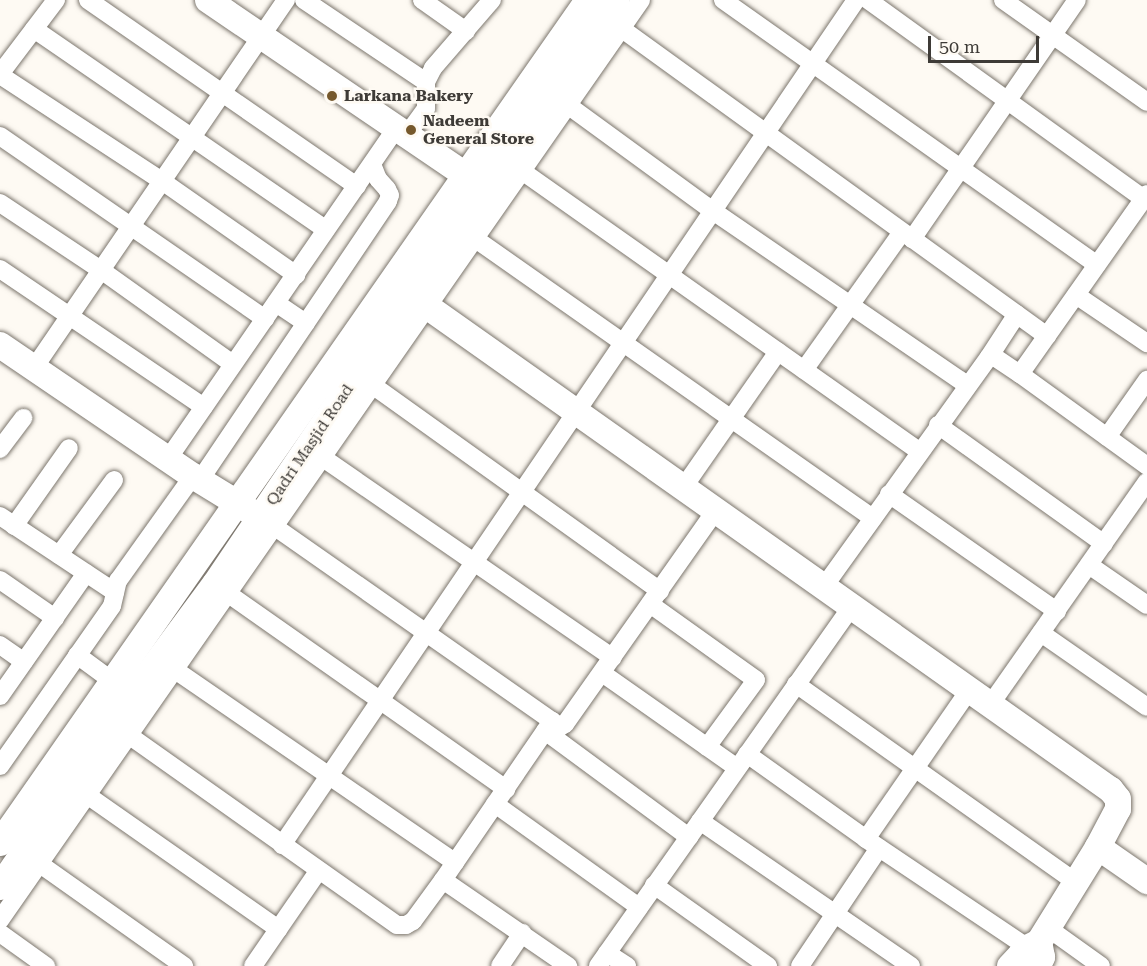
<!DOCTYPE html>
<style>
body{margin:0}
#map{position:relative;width:1147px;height:966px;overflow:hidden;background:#fefaf3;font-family:"Roboto Serif",serif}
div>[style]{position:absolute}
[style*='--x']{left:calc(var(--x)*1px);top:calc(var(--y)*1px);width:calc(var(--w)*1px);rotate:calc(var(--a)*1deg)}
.roads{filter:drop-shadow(0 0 2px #7c766d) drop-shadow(0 0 2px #7c766d)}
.street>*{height:18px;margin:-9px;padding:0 9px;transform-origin:9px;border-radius:9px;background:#fff}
.secondary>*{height:26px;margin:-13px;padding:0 13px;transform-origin:13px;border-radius:13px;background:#fff}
.dots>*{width:16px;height:16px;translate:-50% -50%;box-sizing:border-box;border:3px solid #fefaf3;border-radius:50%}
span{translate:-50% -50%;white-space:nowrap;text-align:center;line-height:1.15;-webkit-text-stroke:5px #fefaf3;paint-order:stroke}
.poi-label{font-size:16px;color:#3e3b37;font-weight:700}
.left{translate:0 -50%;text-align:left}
.street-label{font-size:16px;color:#3e3b37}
.scale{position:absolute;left:928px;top:36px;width:111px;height:27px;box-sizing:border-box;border:3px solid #3e3b37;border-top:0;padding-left:8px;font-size:18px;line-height:21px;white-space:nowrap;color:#3e3b37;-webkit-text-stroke:4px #fefaf3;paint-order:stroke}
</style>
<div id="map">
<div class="roads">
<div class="street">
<div style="--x:88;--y:0;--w:327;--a:34.7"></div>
<div style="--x:304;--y:0;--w:147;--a:33.9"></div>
<div style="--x:422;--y:0;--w:54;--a:35.2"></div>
<div style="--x:723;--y:0;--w:458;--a:35.3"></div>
<div style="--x:868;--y:0;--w:340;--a:35.8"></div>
<div style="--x:1003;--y:0;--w:176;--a:35.3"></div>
<div style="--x:611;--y:21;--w:538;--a:35.85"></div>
<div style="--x:34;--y:29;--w:354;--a:34.5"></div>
<div style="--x:0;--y:74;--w:93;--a:-52.9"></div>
<div style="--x:0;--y:75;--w:194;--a:33.2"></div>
<div style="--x:162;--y:181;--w:164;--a:35"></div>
<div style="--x:558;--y:98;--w:192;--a:36.1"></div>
<div style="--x:713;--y:211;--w:308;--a:34.4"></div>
<div style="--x:0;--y:136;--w:322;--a:34.6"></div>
<div style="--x:406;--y:136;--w:34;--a:-54"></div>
<div style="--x:426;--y:108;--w:26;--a:-90"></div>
<div style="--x:426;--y:82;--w:16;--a:-63"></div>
<div style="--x:433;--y:68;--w:90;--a:-49.1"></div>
<div style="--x:512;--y:164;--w:499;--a:35.2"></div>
<div style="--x:0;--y:203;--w:121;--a:33.6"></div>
<div style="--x:101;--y:270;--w:162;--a:35.5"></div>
<div style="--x:467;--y:233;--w:496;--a:35.1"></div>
<div style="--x:912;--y:239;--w:290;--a:-55.4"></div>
<div style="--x:0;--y:269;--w:246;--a:34.1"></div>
<div style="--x:1076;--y:295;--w:86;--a:34.1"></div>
<div style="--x:276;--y:303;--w:36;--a:34"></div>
<div style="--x:989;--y:357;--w:51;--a:-56.9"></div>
<div style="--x:34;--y:368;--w:446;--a:-55.6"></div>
<div style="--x:804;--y:370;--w:169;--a:-54.6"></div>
<div style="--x:1020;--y:374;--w:220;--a:-54.8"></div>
<div style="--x:364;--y:379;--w:364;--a:35.6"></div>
<div style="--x:938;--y:425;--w:204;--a:35.6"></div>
<div style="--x:1107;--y:437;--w:70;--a:-54.9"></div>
<div style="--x:0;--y:449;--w:39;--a:-53"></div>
<div style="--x:313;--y:451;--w:364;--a:34.6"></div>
<div style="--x:168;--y:459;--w:401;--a:-55.4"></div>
<div style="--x:200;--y:480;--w:336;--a:-56"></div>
<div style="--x:388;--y:201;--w:6;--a:-72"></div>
<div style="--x:390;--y:195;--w:7;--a:-117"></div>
<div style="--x:387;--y:189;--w:13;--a:-132"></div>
<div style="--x:378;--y:179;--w:16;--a:-112"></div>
<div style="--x:683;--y:488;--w:166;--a:-55.1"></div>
<div style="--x:889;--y:494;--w:205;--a:34.9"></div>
<div style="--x:0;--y:516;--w:138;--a:33.5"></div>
<div style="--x:265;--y:520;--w:350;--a:35"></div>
<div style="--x:14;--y:526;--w:95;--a:-54.8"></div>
<div style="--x:59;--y:555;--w:93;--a:-53.7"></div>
<div style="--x:1089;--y:565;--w:70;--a:34.6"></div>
<div style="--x:0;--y:580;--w:67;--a:34.6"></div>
<div style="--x:220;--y:588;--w:350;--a:35.1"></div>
<div style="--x:823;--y:588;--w:284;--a:-54.3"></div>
<div style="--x:989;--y:357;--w:4;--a:-14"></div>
<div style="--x:993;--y:356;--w:32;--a:34"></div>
<div style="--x:1020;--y:374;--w:157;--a:35.9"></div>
<div style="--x:650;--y:604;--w:130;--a:35.6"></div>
<div style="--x:756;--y:680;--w:83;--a:126.2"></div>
<div style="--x:1041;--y:633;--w:129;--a:34.9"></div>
<div style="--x:0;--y:645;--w:29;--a:35"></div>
<div style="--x:77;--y:655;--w:56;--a:36.3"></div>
<div style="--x:165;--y:663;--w:352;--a:34.5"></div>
<div style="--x:602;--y:673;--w:165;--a:35.1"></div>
<div style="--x:796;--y:684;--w:344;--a:35.3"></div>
<div style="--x:0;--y:696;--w:150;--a:-55"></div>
<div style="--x:990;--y:705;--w:273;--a:-54.9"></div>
<div style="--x:120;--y:729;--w:339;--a:35.3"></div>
<div style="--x:397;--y:925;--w:9;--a:0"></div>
<div style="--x:406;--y:925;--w:8;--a:-30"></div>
<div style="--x:413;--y:921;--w:51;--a:-53.8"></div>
<div style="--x:443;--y:880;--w:152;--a:34.5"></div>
<div style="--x:545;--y:731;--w:179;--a:36.4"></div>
<div style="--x:747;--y:754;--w:146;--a:35.5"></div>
<div style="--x:866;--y:839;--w:206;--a:33.9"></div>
<div style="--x:0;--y:766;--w:195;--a:-55"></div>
<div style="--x:112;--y:606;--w:26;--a:-77"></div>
<div style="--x:118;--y:581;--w:129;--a:-54.5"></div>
<div style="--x:77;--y:788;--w:246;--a:35"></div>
<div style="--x:495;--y:804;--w:177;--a:35.6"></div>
<div style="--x:700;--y:821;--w:256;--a:34.5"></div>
<div style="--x:866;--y:839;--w:181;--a:-55.3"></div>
<div style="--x:282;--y:845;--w:1022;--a:-55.81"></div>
<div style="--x:30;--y:857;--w:189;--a:35.3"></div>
<div style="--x:443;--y:880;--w:193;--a:-55.6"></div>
<div style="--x:552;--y:721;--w:10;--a:37"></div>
<div style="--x:560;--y:727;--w:6;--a:-31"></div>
<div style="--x:565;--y:724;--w:261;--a:-54.8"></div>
<div style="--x:654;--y:885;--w:140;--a:35.4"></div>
<div style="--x:0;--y:920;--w:1121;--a:-55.13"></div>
<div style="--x:1048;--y:928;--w:65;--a:35.6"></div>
<div style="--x:0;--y:933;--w:57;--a:35.7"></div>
<div style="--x:607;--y:953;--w:24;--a:33"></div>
<div style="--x:253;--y:966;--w:116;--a:-55.5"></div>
<div style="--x:500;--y:966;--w:40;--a:-56"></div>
<div style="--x:598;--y:966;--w:439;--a:-54.8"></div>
<div style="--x:800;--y:966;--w:142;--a:-56.2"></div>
</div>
<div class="secondary">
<div style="--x:208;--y:0;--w:329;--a:34.2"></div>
<div style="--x:411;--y:295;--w:857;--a:35.27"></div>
<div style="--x:1111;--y:790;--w:11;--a:52"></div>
<div style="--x:1118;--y:799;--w:10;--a:90"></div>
<div style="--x:1118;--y:809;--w:43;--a:117.8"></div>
<div style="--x:1098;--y:847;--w:112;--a:121.8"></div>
<div style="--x:1039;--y:942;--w:13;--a:153"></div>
<div style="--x:1027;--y:948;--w:25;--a:133"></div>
<div style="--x:0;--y:345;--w:233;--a:34.2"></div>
<div style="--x:193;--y:476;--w:67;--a:31.6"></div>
<div style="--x:0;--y:843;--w:1028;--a:-55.1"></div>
<div style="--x:1098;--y:847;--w:60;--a:34.8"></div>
<div style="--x:0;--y:887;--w:199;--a:-55.7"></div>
<div style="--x:112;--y:723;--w:173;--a:-53.5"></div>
<div style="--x:215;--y:584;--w:349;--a:-55.9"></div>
<div style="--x:411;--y:295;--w:360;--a:-55.1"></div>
<div style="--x:1038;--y:966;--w:10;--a:-66"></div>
<div style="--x:1042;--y:957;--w:15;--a:-101"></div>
</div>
</div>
<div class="dots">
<div style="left:332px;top:96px;background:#76592d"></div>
<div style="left:411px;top:130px;background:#76592d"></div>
</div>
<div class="poi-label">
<span class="left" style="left:344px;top:96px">Larkana Bakery</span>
<span class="left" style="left:423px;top:130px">Nadeem<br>General Store</span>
</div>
<div class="street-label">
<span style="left:310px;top:445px;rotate:-56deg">Qadri Masjid Road</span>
</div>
<div class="scale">50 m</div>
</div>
